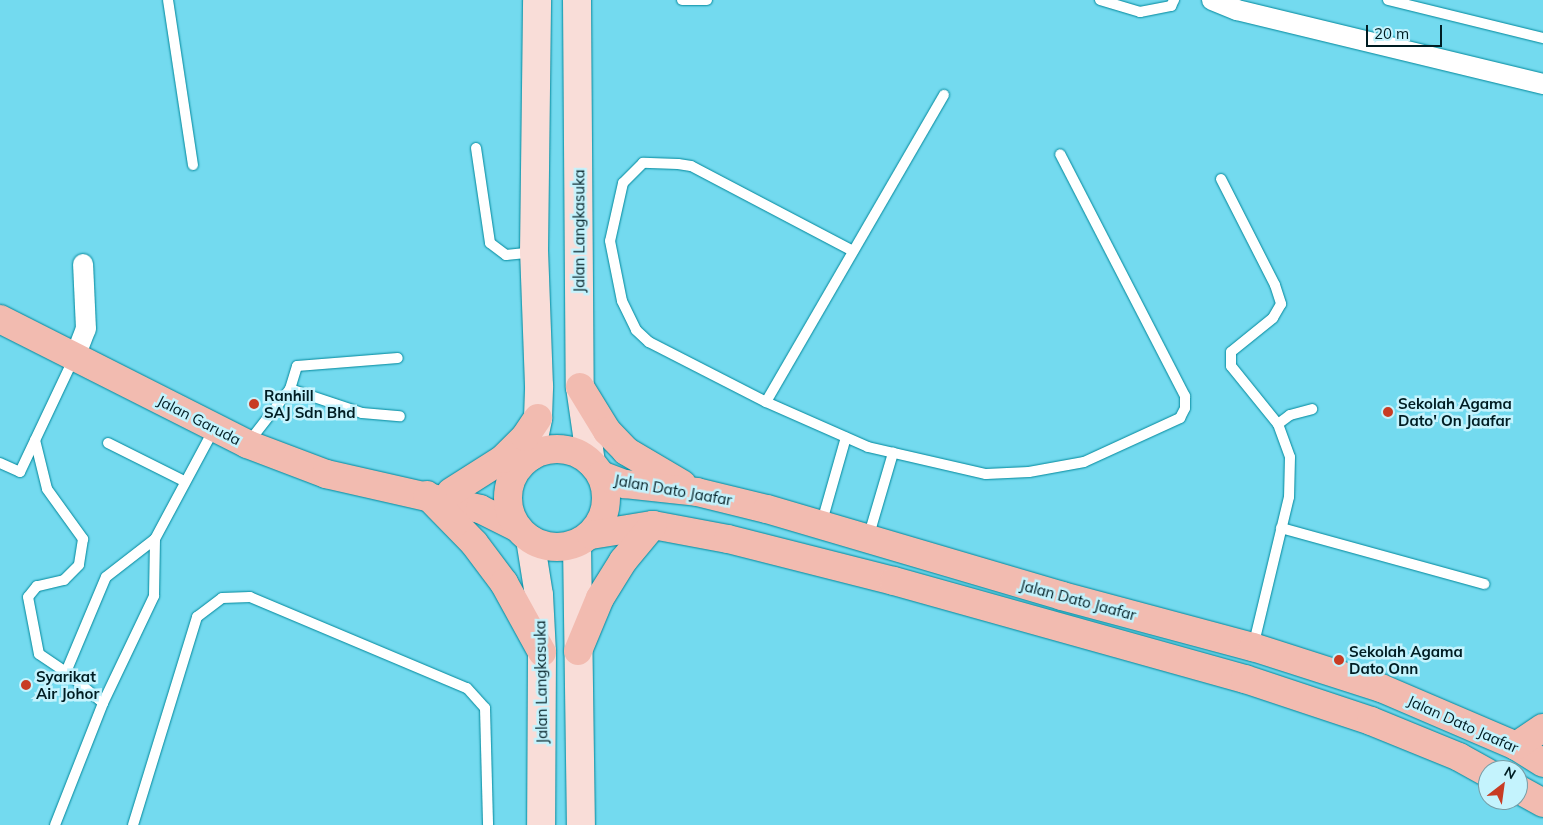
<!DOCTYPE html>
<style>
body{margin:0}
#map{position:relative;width:1543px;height:825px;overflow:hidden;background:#73daef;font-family:Mulish,sans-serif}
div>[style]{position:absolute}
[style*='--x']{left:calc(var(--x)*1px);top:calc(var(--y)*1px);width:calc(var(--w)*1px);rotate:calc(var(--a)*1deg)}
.roads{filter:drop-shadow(0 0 1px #00889c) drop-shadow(0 0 1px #00889c)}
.lane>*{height:10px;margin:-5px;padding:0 5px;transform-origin:5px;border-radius:5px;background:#fff}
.street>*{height:20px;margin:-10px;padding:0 10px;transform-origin:10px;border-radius:10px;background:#fff}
.secondary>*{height:28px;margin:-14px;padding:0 14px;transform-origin:14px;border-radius:14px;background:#f9ddd8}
.primary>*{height:28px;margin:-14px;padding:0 14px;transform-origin:14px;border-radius:14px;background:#f2bbb0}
.primary>.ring{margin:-14px;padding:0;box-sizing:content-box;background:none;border:28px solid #f2bbb0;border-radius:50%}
.dots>*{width:14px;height:14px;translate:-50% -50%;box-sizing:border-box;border:2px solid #c4f3fd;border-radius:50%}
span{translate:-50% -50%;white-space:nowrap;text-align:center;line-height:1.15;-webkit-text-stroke:5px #c4f3fd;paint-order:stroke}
.street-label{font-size:15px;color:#001d23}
.poi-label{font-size:15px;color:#001d23;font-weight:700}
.left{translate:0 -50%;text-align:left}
.north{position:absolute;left:1478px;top:760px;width:50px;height:50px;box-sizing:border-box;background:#c4f3fd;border:1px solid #769da6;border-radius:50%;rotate:30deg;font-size:14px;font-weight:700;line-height:20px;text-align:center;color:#001d23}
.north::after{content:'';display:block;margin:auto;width:18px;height:22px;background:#c83c24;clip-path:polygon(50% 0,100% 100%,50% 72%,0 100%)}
.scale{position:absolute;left:1366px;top:25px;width:76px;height:22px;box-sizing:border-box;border:2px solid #001d23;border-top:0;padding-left:6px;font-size:15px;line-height:18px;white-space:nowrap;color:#001d23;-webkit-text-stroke:4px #c4f3fd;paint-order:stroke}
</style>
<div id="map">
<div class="roads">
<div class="lane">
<div style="--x:168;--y:0;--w:167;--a:81.4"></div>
<div style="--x:682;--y:0;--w:25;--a:0"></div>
<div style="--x:1100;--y:0;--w:42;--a:16.7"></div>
<div style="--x:1140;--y:12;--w:32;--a:-11"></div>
<div style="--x:1171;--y:6;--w:7;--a:-63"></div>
<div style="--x:1388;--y:0;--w:160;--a:13.8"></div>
<div style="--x:476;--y:148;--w:96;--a:81.6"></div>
<div style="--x:490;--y:243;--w:20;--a:37"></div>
<div style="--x:506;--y:255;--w:27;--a:-6"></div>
<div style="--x:1221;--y:179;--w:119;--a:63"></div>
<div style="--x:1275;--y:285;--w:20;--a:72"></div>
<div style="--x:1281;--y:304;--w:16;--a:120"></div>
<div style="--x:1273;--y:318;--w:54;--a:141"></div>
<div style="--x:1231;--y:352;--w:14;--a:90"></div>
<div style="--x:1231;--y:366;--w:75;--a:51"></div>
<div style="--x:1278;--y:424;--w:35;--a:70"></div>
<div style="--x:1290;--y:457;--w:40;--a:91.4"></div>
<div style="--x:1289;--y:497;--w:154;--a:103.5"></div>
<div style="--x:853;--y:251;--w:183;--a:-152.3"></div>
<div style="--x:691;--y:166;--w:13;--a:-171"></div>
<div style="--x:678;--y:164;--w:35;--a:-178"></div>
<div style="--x:643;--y:163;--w:28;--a:135"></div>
<div style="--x:623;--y:183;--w:59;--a:102.6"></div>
<div style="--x:610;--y:241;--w:61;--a:78.7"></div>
<div style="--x:622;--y:301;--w:32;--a:64"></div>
<div style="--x:636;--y:330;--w:18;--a:43"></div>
<div style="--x:649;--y:342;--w:131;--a:27.1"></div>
<div style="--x:766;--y:402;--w:111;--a:23.8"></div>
<div style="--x:868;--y:447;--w:121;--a:12.9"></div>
<div style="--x:986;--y:474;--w:43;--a:-2.7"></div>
<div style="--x:1029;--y:472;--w:56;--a:-10.3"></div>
<div style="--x:1084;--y:462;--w:106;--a:-24.6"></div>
<div style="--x:1180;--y:418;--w:11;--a:-63"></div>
<div style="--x:1185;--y:408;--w:12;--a:-90"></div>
<div style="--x:1185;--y:396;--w:272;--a:-117.3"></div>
<div style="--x:290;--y:389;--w:76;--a:18.4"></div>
<div style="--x:362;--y:413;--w:38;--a:5"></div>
<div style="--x:766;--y:402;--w:355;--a:-59.9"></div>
<div style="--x:1278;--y:424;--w:15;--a:-37"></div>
<div style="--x:1290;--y:415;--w:23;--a:-15"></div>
<div style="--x:35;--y:440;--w:50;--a:76.2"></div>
<div style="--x:47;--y:489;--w:62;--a:54.2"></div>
<div style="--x:83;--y:539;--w:26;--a:99"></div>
<div style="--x:79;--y:565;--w:21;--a:135"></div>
<div style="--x:64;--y:580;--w:28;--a:167"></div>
<div style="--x:37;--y:586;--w:14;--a:129"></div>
<div style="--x:28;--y:597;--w:58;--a:79.1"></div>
<div style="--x:39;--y:654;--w:32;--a:34"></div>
<div style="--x:108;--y:443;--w:85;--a:26.6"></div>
<div style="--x:248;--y:443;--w:68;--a:-52.1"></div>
<div style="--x:290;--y:389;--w:24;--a:-73"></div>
<div style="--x:297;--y:366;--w:101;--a:-4.5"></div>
<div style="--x:0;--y:463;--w:22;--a:24"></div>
<div style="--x:20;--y:472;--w:126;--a:-64.7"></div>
<div style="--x:821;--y:525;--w:91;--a:-74.1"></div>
<div style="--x:1281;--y:528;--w:211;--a:15.4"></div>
<div style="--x:868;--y:538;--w:89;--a:-73.6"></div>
<div style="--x:103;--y:703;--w:48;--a:-140"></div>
<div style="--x:66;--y:672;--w:103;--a:-67.2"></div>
<div style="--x:106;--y:577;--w:62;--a:-37.8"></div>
<div style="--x:55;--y:825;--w:131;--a:-68.5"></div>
<div style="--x:103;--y:703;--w:119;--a:-64.5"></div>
<div style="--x:154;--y:596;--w:57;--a:-89"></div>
<div style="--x:155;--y:539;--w:125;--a:-61.8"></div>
<div style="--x:133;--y:825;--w:218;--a:-72.9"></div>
<div style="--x:197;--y:617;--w:31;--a:-37"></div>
<div style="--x:222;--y:598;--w:28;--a:-2"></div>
<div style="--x:250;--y:597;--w:235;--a:22.8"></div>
<div style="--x:467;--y:688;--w:27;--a:48"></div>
<div style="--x:485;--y:708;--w:117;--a:88.5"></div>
</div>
<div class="street">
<div style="--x:1212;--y:0;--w:27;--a:22"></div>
<div style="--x:1237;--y:10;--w:315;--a:13.6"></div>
<div style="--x:75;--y:357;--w:30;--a:-69"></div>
<div style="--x:86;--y:329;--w:65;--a:-92.6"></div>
</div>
<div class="secondary">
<div style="--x:577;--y:0;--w:387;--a:89.6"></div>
<div style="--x:580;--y:387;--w:76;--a:81.7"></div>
<div style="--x:530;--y:457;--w:40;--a:-78"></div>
<div style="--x:538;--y:418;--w:32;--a:-88"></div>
<div style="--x:539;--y:386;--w:134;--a:-92.1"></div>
<div style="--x:534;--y:252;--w:252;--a:-89.3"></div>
<div style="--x:530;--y:539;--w:57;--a:80.9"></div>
<div style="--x:539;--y:595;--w:57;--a:87"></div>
<div style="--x:542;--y:652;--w:173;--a:90.3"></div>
<div style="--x:577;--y:544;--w:281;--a:89.2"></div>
</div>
<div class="primary">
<div style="--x:0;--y:319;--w:277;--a:26.8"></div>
<div style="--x:247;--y:444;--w:85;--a:20.8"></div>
<div style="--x:326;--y:474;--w:158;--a:12.8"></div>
<div style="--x:480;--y:509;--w:42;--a:26.6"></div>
<div style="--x:580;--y:387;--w:52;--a:58.5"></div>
<div style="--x:607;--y:431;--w:28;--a:46"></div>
<div style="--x:626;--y:451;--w:65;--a:30.5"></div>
<div class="ring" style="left:508px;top:449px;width:70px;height:70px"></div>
<div style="--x:601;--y:475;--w:26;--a:21"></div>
<div style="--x:625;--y:484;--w:72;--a:6.3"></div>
<div style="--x:697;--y:492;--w:72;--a:13.7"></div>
<div style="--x:767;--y:509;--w:308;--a:16.4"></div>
<div style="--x:1062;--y:596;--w:198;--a:15"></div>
<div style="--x:1253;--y:647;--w:134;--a:17.8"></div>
<div style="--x:1381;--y:688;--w:147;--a:23.2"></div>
<div style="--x:1516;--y:746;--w:32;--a:32"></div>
<div style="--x:451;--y:492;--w:62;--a:-32.4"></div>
<div style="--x:503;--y:459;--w:31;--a:-45"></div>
<div style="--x:525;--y:437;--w:23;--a:-56"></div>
<div style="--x:427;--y:495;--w:67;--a:45.6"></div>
<div style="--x:474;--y:543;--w:50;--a:53.1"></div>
<div style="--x:504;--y:583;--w:79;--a:61.2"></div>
<div style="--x:591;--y:535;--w:63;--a:-9.2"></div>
<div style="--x:653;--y:525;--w:76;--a:10.6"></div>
<div style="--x:728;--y:539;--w:171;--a:14.2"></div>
<div style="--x:894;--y:581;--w:364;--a:15.6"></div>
<div style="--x:1245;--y:679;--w:133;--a:18.4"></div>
<div style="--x:1371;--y:721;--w:95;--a:22.2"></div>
<div style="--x:1459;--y:757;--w:33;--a:29"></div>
<div style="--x:578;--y:651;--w:57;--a:-67.5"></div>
<div style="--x:600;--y:598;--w:44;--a:-58.1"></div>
<div style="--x:623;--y:561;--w:47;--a:-50.2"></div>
<div style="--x:1516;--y:746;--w:32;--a:-34"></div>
<div style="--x:1518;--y:789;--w:29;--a:29"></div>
</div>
</div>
<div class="dots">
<div style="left:254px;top:404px;background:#c83c24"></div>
<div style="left:1388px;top:412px;background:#c83c24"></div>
<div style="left:1339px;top:660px;background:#c83c24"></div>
<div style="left:26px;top:685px;background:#c83c24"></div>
</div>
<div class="street-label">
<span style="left:579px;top:231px;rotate:-90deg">Jalan Langkasuka</span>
<span style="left:199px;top:420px;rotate:27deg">Jalan Garuda</span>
<span style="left:673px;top:490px;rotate:10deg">Jalan Dato Jaafar</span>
<span style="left:1078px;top:600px;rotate:15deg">Jalan Dato Jaafar</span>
<span style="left:541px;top:682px;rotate:-91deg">Jalan Langkasuka</span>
<span style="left:1463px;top:724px;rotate:24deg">Jalan Dato Jaafar</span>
</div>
<div class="poi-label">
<span class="left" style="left:264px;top:404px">Ranhill<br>SAJ Sdn Bhd</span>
<span class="left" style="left:1398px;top:412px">Sekolah Agama<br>Dato' On Jaafar</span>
<span class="left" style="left:1349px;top:660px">Sekolah Agama<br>Dato Onn</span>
<span class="left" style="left:36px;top:685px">Syarikat<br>Air Johor</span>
</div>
<div class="north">N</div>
<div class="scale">20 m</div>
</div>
